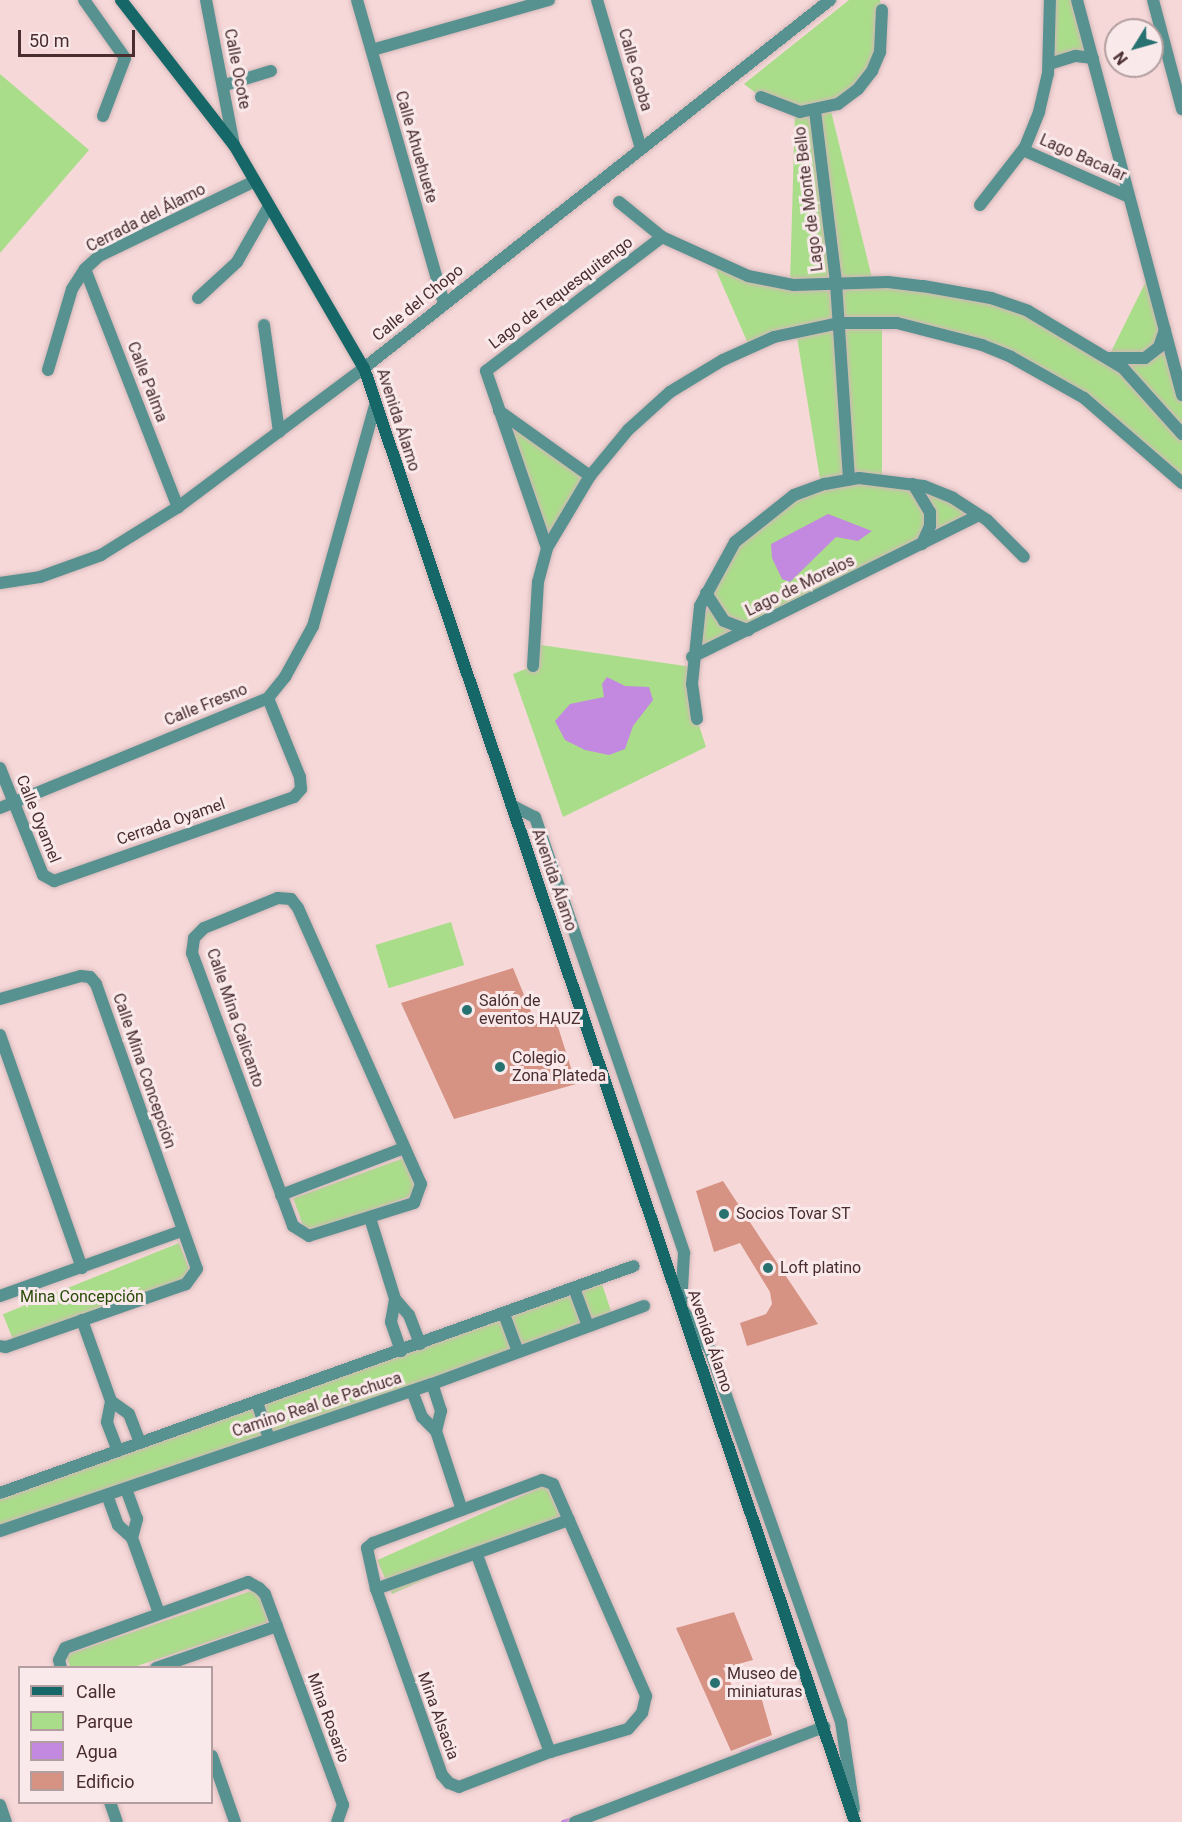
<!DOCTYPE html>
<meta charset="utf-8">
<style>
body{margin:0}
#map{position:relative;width:1182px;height:1822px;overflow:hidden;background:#f6d8d9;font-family:Roboto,sans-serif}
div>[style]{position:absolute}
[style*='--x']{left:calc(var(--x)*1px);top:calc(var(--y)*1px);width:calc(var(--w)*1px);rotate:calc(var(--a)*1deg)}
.green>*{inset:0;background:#aadd8a;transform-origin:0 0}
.water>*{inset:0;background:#c388df}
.stream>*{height:4.5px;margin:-2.25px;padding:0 2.25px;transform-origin:2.25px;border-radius:2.25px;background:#c388df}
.building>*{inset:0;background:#d69282}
.roads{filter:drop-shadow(0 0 2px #d3b6b7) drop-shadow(0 0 2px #d3b6b7)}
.street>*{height:12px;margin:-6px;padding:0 6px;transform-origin:6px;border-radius:6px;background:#579291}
.secondary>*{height:12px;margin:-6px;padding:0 6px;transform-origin:6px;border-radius:6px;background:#166868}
.dots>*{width:16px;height:16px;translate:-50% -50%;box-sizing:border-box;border:3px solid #f9e9ea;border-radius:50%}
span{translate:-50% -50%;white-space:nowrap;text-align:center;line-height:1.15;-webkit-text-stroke:6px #f9e9ea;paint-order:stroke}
.street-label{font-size:16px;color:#492d2f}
.poi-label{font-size:16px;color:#492d2f}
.left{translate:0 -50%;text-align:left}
.park-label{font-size:16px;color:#274a07}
.legend{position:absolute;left:18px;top:1666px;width:195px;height:138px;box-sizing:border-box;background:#f9e9ea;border:2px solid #b39e9f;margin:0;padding:8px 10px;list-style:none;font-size:18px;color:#492d2f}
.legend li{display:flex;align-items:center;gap:12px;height:30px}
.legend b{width:30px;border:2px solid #b39e9f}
.north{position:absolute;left:1104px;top:18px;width:60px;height:60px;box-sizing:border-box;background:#f9e9ea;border:2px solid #b39e9f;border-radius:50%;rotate:233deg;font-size:16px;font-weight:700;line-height:24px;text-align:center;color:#492d2f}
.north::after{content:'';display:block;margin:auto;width:21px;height:27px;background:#277271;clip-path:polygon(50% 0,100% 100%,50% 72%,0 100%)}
.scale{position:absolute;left:18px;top:30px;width:117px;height:27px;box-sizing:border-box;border:3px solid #492d2f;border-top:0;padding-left:8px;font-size:18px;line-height:21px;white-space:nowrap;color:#492d2f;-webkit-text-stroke:4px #f9e9ea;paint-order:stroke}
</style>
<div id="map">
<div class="green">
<div style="clip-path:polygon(849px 0,880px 0,882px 10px,872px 71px,830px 107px,873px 282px,991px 298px,1108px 358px,1150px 273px,1182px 395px,1182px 483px,1137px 440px,1011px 357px,882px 324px,882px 481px,924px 486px,979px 515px,692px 657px,721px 563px,757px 523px,821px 485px,796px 331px,750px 348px,712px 261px,790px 284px,795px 111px,761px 97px,744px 84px)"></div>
<div style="clip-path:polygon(1050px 0,1077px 0,1093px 58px,1049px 64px)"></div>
<div style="clip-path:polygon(0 74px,89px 150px,0 253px)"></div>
<div style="clip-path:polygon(499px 411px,590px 476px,547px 548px)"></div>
<div style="clip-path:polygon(534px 644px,692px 667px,697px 719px,706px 747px,563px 817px,513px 674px,533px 666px)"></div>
<div style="left:451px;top:922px;width:45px;height:79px;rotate:73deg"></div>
<div style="left:404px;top:1158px;width:38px;height:118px;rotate:70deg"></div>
<div style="left:179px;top:1243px;width:35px;height:190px;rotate:68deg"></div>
<div style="clip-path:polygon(600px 1278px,613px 1317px,0 1531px,0 1493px)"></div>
<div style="left:546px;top:1485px;width:37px;height:185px;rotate:66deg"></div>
<div style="clip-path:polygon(257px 1589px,268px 1622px,134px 1667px,70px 1667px,66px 1655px)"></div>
</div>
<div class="water">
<div style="clip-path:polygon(828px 514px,872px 531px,858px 541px,836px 537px,790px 582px,782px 579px,772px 558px,771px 544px)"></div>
<div style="clip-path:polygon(607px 677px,625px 686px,649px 687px,653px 700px,633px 726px,625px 749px,609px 755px,585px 750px,565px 740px,555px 721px,570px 704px,604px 697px,602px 684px)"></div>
</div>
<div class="stream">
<div style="--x:742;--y:1752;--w:30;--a:-21"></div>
<div style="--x:563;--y:1822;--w:13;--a:-18"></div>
</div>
<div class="building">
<div style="clip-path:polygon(513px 968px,533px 1017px,553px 1011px,576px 1084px,454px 1119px,401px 1003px)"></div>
<div style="clip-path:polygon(723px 1181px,759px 1236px,818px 1324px,747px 1346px,740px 1323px,766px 1314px,772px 1304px,770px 1292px,740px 1243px,714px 1252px,696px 1191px)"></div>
<div style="clip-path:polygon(734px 1612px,753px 1660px,723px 1668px,738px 1698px,761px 1697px,772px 1735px,731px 1751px,676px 1628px)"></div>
</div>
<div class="roads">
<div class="street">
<div style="--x:84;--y:0;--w:71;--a:54.7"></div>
<div style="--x:125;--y:58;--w:62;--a:110.8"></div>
<div style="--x:206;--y:0;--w:148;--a:79.1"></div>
<div style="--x:357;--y:0;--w:316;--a:74"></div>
<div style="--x:597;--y:0;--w:155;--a:73.5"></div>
<div style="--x:1077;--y:0;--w:409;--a:75.1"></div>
<div style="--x:1153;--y:0;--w:113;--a:75.1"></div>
<div style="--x:372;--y:50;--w:184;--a:-15.8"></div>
<div style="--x:1049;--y:64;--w:28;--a:-17"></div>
<div style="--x:1076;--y:56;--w:17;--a:7"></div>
<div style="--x:225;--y:85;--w:48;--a:-16.9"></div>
<div style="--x:761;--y:97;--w:42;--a:21"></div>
<div style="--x:800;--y:112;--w:39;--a:-12"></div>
<div style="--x:838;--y:104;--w:25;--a:-37"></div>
<div style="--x:858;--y:89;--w:23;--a:-52"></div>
<div style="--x:872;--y:71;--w:21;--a:-67"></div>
<div style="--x:880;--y:52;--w:42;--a:-87.3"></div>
<div style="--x:815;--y:111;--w:173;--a:83"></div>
<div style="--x:836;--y:283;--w:197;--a:86.2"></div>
<div style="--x:1023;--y:150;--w:116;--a:23.9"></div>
<div style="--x:619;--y:202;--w:55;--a:39.1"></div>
<div style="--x:662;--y:237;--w:94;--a:24.4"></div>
<div style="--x:748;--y:276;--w:47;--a:11.1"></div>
<div style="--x:794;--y:285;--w:94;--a:-1.8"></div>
<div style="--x:888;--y:282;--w:35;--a:7"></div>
<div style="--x:923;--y:286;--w:69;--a:10"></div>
<div style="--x:991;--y:298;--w:39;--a:19"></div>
<div style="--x:1028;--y:311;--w:111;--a:31"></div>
<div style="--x:1123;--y:368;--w:89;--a:48.2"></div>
<div style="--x:980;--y:205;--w:73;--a:-52.2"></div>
<div style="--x:1025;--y:147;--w:38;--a:-68"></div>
<div style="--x:1039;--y:112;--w:39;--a:-77"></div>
<div style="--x:1048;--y:74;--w:74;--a:-88.5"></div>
<div style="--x:662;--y:237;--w:221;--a:142.7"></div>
<div style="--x:486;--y:371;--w:187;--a:71"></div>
<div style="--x:547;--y:548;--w:84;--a:-59.2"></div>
<div style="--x:590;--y:476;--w:60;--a:-50.4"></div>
<div style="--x:628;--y:430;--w:57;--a:-42.1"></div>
<div style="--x:670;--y:392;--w:62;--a:-31.1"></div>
<div style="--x:723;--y:360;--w:56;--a:-24.3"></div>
<div style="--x:774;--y:337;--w:66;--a:-12.2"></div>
<div style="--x:839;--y:323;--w:58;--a:0"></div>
<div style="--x:897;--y:323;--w:88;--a:14.5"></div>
<div style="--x:982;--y:345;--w:31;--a:22"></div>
<div style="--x:1011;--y:357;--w:84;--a:29.3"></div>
<div style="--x:1084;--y:398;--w:130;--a:40.9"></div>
<div style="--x:85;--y:269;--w:256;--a:68.7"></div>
<div style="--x:198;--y:298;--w:53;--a:-42.7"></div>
<div style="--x:237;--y:262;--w:64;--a:-60.3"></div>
<div style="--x:264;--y:325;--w:108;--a:82"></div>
<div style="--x:1109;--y:358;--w:36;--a:0"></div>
<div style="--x:1145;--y:358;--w:18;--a:-38"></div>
<div style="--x:1159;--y:347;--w:18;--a:-71"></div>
<div style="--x:48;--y:370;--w:84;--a:-73.5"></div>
<div style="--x:72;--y:289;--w:24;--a:-57"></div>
<div style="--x:85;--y:269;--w:19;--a:-43"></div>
<div style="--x:99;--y:256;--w:173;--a:-25.7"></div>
<div style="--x:499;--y:411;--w:112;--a:35.5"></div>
<div style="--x:913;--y:484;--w:33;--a:59"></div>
<div style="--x:930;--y:512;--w:14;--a:90"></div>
<div style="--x:930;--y:526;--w:20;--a:114"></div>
<div style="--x:0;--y:583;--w:40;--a:-8.5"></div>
<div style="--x:40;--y:577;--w:65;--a:-19.8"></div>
<div style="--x:101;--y:555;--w:91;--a:-31.9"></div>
<div style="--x:178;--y:507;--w:232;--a:-36.8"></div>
<div style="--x:364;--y:368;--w:594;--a:-38.3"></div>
<div style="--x:706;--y:593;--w:33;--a:57"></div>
<div style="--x:724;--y:621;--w:26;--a:21"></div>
<div style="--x:692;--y:657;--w:320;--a:-26.3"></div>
<div style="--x:533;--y:666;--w:84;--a:-86.6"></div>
<div style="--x:538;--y:582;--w:35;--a:-75"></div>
<div style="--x:697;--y:719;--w:35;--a:-98"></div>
<div style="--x:692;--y:684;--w:78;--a:-84.1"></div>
<div style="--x:700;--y:606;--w:73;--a:-61.3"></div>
<div style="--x:735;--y:542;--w:75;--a:-38.5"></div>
<div style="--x:794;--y:495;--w:33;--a:-20"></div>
<div style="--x:825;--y:484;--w:35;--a:-10"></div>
<div style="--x:859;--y:478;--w:65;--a:7"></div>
<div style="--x:924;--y:486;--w:31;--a:22"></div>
<div style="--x:953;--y:498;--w:40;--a:32.9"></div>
<div style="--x:987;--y:520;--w:52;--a:45"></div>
<div style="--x:0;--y:768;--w:115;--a:68.1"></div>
<div style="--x:43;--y:875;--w:13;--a:29"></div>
<div style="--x:54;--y:881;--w:254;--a:-19.3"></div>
<div style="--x:294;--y:797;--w:11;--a:-49"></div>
<div style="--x:301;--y:789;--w:12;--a:-95"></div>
<div style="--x:300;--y:777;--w:85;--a:-112.1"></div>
<div style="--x:511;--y:805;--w:27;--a:27"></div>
<div style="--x:535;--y:817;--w:461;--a:71.1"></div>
<div style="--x:684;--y:1253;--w:54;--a:93.2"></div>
<div style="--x:681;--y:1307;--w:52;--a:56"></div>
<div style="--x:710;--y:1350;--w:394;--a:70.6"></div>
<div style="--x:841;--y:1722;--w:88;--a:81.5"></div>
<div style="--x:0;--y:808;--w:290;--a:-22.3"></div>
<div style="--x:268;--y:698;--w:27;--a:-51"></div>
<div style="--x:285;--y:677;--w:58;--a:-61.2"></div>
<div style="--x:313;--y:626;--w:229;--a:-74.3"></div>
<div style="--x:278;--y:898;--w:13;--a:4"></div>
<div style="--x:291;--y:899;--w:11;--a:52"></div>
<div style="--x:298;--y:908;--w:302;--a:66"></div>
<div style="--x:421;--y:1184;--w:20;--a:110"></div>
<div style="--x:414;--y:1203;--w:110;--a:162.6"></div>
<div style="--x:309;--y:1236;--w:19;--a:-148"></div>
<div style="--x:293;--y:1226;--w:291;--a:-110.3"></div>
<div style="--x:192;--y:953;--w:15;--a:-82"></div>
<div style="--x:194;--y:938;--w:14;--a:-45"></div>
<div style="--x:204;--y:928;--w:80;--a:-22.1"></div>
<div style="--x:0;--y:999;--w:84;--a:-15.9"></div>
<div style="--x:81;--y:976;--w:9;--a:6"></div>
<div style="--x:90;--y:977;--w:9;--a:49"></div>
<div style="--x:96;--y:984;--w:302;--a:70.5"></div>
<div style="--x:197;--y:1269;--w:19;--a:126"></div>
<div style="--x:186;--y:1284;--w:191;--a:160.7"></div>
<div style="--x:6;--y:1347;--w:6;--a:-171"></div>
<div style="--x:0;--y:1035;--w:247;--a:70.6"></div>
<div style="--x:281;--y:1195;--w:132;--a:-20.9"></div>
<div style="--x:370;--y:1218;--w:85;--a:72.8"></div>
<div style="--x:574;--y:1288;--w:40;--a:69.8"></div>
<div style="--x:0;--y:1296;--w:193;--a:-19.7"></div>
<div style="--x:504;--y:1314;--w:40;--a:69.8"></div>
<div style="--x:82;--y:1320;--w:86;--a:70.3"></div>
<div style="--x:401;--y:1351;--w:31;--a:-109"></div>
<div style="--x:391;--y:1322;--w:23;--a:-80"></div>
<div style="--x:395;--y:1299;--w:21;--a:49"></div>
<div style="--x:409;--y:1315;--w:31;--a:69"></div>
<div style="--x:412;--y:1391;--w:28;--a:69"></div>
<div style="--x:422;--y:1417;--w:20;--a:45"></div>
<div style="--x:436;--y:1431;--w:21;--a:-76"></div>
<div style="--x:441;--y:1411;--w:28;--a:-108"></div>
<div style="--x:257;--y:1402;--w:38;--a:72"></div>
<div style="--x:436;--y:1431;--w:83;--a:71.8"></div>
<div style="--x:118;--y:1451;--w:31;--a:-111"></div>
<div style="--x:107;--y:1422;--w:21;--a:-79"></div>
<div style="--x:111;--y:1401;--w:22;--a:36"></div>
<div style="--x:129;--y:1414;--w:31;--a:69"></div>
<div style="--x:542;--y:1480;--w:12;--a:20"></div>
<div style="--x:553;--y:1484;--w:232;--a:66.3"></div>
<div style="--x:646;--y:1696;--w:17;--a:103"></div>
<div style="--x:642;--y:1713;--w:21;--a:131"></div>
<div style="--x:628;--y:1729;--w:81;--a:163.6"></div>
<div style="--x:550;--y:1752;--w:97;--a:159"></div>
<div style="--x:459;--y:1787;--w:11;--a:-158"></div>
<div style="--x:449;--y:1783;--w:11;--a:-131"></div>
<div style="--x:442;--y:1775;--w:197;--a:-109.5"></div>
<div style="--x:376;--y:1589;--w:42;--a:-102.4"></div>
<div style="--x:367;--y:1548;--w:8;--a:-40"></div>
<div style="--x:373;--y:1543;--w:180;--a:-20.4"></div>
<div style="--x:0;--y:1493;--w:673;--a:-19.7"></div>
<div style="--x:107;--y:1495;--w:32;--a:70"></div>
<div style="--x:118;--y:1525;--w:19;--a:43"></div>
<div style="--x:132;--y:1538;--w:20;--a:-75"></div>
<div style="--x:137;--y:1519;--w:32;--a:-110"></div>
<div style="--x:0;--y:1531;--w:456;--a:-18.8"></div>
<div style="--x:432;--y:1384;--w:226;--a:-20.2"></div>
<div style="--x:132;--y:1538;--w:80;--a:70.2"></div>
<div style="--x:477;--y:1555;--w:210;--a:69.7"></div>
<div style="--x:376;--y:1589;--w:205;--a:-19.7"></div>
<div style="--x:61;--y:1668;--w:8;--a:-104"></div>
<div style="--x:59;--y:1660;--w:13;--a:-63"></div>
<div style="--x:65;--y:1648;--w:195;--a:-19.8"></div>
<div style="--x:248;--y:1582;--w:13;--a:29"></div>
<div style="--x:259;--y:1588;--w:8;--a:45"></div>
<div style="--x:265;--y:1594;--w:225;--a:69.7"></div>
<div style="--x:343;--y:1805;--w:18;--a:109"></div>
<div style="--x:156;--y:1668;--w:128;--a:-19.1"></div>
<div style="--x:212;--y:1756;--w:70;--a:70.8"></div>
<div style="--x:110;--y:1802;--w:21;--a:71"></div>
<div style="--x:0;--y:1805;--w:18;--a:71"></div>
<div style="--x:575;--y:1822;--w:267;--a:-20.9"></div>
</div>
<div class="secondary">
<div style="--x:121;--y:0;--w:184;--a:52.1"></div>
<div style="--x:234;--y:145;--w:258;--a:59.8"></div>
<div style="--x:364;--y:368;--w:1535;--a:71.34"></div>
</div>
</div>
<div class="dots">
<div style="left:467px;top:1010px;background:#277271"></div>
<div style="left:500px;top:1067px;background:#277271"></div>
<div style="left:724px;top:1214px;background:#277271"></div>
<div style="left:768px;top:1268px;background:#277271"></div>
<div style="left:715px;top:1683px;background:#277271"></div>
</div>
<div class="street-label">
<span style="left:237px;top:69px;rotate:79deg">Calle Ocote</span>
<span style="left:635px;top:70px;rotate:74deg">Calle Caoba</span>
<span style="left:416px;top:147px;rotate:74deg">Calle Ahuehuete</span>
<span style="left:1083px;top:158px;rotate:24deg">Lago Bacalar</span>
<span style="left:809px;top:199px;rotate:-97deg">Lago de Monte Bello</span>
<span style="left:146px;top:218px;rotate:-27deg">Cerrada del Álamo</span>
<span style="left:561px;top:293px;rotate:-37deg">Lago de Tequesquitengo</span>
<span style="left:418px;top:303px;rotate:-39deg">Calle del Chopo</span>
<span style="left:147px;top:382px;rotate:69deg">Calle Palma</span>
<span style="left:398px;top:420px;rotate:72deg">Avenida Álamo</span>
<span style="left:800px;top:586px;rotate:-26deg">Lago de Morelos</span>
<span style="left:206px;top:705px;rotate:-22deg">Calle Fresno</span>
<span style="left:38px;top:819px;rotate:68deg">Calle Oyamel</span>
<span style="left:171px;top:822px;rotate:-19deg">Cerrada Oyamel</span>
<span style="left:554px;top:880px;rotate:71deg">Avenida Álamo</span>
<span style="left:235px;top:1018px;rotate:71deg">Calle Mina Calicanto</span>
<span style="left:144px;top:1071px;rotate:71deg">Calle Mina Concepción</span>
<span style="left:710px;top:1341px;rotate:71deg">Avenida Álamo</span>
<span style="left:317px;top:1405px;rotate:-18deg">Camino Real de Pachuca</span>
<span style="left:438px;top:1716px;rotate:70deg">Mina Alsacia</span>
<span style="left:328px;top:1718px;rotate:70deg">Mina Rosario</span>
</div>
<div class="poi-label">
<span class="left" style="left:479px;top:1010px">Salón de<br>eventos HAUZ</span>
<span class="left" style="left:512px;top:1067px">Colegio<br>Zona Plateda</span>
<span class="left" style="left:736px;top:1214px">Socios Tovar ST</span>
<span class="left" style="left:780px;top:1268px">Loft platino</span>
<span class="left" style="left:727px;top:1683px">Museo de<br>miniaturas</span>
</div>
<div class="park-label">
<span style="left:82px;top:1297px">Mina Concepción</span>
</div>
<ul class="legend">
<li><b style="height:8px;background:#166868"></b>Calle</li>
<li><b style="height:16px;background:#aadd8a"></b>Parque</li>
<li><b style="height:16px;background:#c388df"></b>Agua</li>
<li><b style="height:16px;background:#d69282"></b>Edificio</li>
</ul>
<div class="north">N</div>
<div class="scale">50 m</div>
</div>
